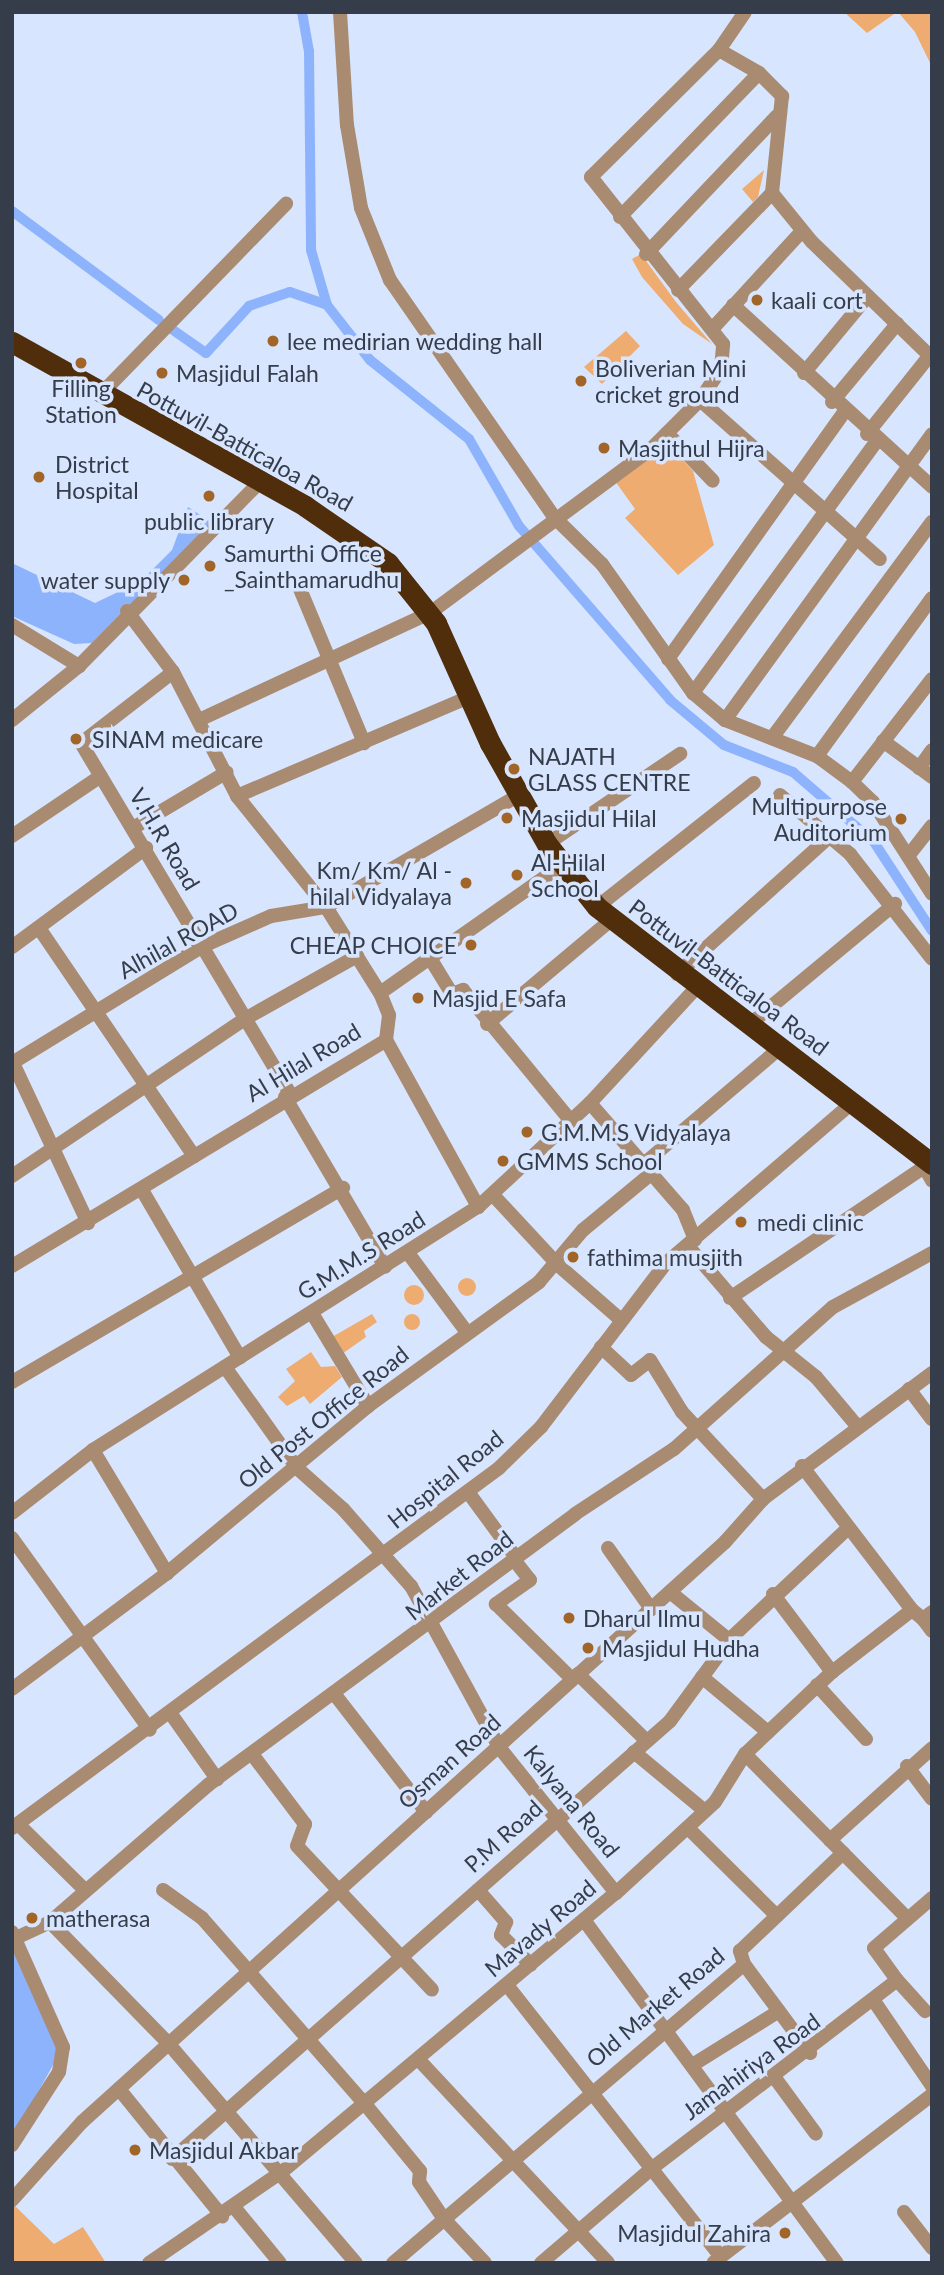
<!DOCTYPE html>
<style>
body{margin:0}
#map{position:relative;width:944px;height:2275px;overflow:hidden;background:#d7e5ff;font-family:Lato,sans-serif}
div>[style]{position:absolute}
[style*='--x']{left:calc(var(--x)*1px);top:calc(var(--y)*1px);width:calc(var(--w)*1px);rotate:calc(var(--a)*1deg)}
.green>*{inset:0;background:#efac70}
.round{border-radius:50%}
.water>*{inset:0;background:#8eb3fd}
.canal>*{height:10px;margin:-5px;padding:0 5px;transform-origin:5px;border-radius:5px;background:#8eb3fd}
.minor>*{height:14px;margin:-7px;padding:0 7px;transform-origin:7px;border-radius:7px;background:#a98b72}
.highway>*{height:21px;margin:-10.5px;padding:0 10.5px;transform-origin:10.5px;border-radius:10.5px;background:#502e0b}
.dots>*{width:19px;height:19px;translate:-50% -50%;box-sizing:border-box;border:4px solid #d7e5ff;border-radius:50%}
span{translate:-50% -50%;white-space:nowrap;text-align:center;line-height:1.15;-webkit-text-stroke:7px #d7e5ff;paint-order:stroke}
.poi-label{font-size:23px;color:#363d4a}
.left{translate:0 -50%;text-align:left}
.right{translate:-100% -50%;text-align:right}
.street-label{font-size:23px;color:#363d4a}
.frame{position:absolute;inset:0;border:14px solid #363d4a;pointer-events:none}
</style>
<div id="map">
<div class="green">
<div style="clip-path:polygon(844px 12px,897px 12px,867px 33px)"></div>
<div style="clip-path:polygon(898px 12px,932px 12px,932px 67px,915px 32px)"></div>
<div style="clip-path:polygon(764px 170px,758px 197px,753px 202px,742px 189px)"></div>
<div style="clip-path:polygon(641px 254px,676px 302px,712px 344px,683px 324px,642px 277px,632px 259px)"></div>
<div style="clip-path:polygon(626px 331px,640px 346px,602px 384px,584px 367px)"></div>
<div style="clip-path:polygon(667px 443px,693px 471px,714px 545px,678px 575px,625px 518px,635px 509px,615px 481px)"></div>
<div class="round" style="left:458px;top:1278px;width:18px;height:18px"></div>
<div class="round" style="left:404px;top:1285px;width:20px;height:20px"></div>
<div style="clip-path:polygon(372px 1314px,377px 1322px,364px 1331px,366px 1337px,342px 1354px,332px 1337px)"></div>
<div class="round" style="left:404px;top:1314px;width:16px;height:16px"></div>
<div style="clip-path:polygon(311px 1352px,321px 1367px,335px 1366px,342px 1377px,310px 1404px,304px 1396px,287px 1406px,278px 1397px,295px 1381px,286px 1369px)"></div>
<div style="clip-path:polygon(12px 2203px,54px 2244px,83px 2227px,106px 2263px,12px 2263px)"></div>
</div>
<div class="water">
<div style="clip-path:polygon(188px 507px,211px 522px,92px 643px,74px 644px,12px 616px,12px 563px,95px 603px,141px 581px,172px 550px)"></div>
<div style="clip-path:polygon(12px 1944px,63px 2047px,12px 2139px)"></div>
</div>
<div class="canal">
<div style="--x:302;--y:12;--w:40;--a:80"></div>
<div style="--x:309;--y:51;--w:199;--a:89.4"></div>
<div style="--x:311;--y:250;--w:57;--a:73.8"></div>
<div style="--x:327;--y:305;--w:70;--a:52"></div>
<div style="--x:370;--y:360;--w:127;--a:38.6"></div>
<div style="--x:469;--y:439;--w:100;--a:60.1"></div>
<div style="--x:519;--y:526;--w:230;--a:49"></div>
<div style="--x:670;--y:700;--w:70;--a:39.8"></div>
<div style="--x:724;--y:745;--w:74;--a:21.4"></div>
<div style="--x:793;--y:772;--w:107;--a:40.8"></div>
<div style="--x:874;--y:842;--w:106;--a:56.9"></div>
<div style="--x:12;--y:211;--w:183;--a:36.6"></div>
<div style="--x:173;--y:330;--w:40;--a:34.9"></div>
<div style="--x:206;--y:353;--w:64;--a:-47.5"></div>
<div style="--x:249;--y:306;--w:43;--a:-18.9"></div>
<div style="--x:290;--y:292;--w:39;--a:19"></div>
</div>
<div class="minor">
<div style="--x:340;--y:12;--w:113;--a:86.5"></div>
<div style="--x:347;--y:125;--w:84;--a:80.4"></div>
<div style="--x:361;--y:208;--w:78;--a:68.1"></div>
<div style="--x:390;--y:280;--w:290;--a:55.3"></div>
<div style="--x:555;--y:518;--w:66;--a:44.4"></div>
<div style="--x:602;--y:564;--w:158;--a:54.8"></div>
<div style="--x:693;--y:693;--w:42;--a:40.2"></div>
<div style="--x:725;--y:720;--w:99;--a:21.4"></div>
<div style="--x:817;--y:756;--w:44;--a:36.6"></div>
<div style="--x:852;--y:782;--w:29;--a:44"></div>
<div style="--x:873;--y:802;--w:109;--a:57.3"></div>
<div style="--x:719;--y:50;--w:46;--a:-55.6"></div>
<div style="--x:620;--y:217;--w:200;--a:-46"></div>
<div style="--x:646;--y:254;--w:190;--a:-46.5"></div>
<div style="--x:678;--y:290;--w:135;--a:-45.9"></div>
<div style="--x:733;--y:305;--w:270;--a:42.4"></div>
<div style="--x:714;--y:327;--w:130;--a:-47.5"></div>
<div style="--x:804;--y:373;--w:100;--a:-50.3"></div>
<div style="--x:100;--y:395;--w:267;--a:-45.8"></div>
<div style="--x:700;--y:400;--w:240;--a:41.5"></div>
<div style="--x:832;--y:402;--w:102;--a:-50.2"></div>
<div style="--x:667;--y:433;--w:66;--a:46.2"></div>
<div style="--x:867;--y:434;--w:101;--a:-51.4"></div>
<div style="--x:300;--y:589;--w:167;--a:67.4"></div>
<div style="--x:127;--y:611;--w:76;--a:53"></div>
<div style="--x:173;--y:672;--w:140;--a:62.7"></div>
<div style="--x:237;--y:796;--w:142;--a:51.3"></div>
<div style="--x:326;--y:907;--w:102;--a:57.9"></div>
<div style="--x:12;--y:625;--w:79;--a:31.5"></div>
<div style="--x:668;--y:659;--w:303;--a:-54.5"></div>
<div style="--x:173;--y:672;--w:116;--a:142.3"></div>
<div style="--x:81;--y:743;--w:409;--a:59.2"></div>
<div style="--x:693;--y:693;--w:311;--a:-53.9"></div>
<div style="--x:12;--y:720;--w:86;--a:-38.9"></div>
<div style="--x:79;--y:666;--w:260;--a:-45.5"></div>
<div style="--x:199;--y:720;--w:255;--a:-24.9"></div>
<div style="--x:430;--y:613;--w:275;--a:-36.6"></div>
<div style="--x:651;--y:449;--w:69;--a:-45"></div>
<div style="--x:700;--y:400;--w:37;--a:-56"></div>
<div style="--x:721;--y:369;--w:25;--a:-85"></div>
<div style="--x:723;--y:344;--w:213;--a:-128.3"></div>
<div style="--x:591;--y:177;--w:180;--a:-44.8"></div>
<div style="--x:719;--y:50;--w:46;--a:29.9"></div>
<div style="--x:759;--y:73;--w:33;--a:45"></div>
<div style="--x:782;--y:96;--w:98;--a:95.9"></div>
<div style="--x:772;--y:193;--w:63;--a:50.8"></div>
<div style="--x:812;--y:242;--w:167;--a:44"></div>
<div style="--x:725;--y:720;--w:353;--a:-54.1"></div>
<div style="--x:772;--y:738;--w:269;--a:-53.5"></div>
<div style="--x:883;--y:741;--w:61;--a:36.3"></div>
<div style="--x:817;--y:756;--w:195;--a:-54"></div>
<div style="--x:919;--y:768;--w:22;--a:-54"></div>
<div style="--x:852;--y:782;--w:130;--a:-52.2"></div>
<div style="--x:780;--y:795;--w:92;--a:40.1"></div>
<div style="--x:850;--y:854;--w:133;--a:52"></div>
<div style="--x:237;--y:796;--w:252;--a:-23.1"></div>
<div style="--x:133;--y:828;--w:109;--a:-30.8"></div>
<div style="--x:12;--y:836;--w:107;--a:-34"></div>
<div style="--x:547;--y:844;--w:161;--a:-34.1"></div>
<div style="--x:909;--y:855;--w:37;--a:-52"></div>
<div style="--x:597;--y:907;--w:200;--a:-38.3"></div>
<div style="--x:39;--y:928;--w:276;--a:55.8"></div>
<div style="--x:12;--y:947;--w:167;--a:-36.5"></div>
<div style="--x:430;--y:958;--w:42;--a:58.6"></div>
<div style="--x:452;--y:994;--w:12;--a:-20"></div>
<div style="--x:463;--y:990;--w:170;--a:50.5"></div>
<div style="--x:677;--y:974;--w:203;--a:-42"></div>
<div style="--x:487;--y:1024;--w:162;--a:-40"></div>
<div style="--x:749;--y:1025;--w:190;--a:-39.7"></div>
<div style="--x:386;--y:1040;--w:191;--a:61.1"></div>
<div style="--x:12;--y:1063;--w:224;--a:-31.5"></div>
<div style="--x:203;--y:946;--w:74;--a:-23.8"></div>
<div style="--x:271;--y:916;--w:56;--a:-9.3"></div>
<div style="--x:326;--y:907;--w:223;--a:-30.1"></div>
<div style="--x:13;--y:1063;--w:177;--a:64.9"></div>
<div style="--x:285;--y:1097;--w:197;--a:59.5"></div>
<div style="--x:590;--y:1103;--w:142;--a:49"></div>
<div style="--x:683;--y:1210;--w:32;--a:68"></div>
<div style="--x:920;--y:1159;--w:25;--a:61"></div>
<div style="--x:646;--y:1162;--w:177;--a:-40.4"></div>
<div style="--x:12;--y:1176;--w:279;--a:-34"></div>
<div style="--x:243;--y:1020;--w:131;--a:-29.3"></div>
<div style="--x:142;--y:1190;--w:194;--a:59.7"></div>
<div style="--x:493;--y:1195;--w:96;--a:47.1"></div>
<div style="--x:558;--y:1265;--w:84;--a:41.1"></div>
<div style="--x:688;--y:1246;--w:120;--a:49.4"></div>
<div style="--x:766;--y:1337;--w:64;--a:38.7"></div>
<div style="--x:816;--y:1377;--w:64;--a:50.1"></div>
<div style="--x:408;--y:1253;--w:97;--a:53.4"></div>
<div style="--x:12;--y:1266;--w:437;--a:-31.1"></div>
<div style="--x:386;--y:1040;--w:25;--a:-83"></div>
<div style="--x:389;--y:1015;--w:24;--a:-112"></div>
<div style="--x:380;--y:993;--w:223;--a:-35.1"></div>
<div style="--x:730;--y:1298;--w:234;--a:-34"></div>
<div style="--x:312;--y:1313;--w:109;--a:58.9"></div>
<div style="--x:601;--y:1347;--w:41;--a:43"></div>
<div style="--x:631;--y:1375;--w:24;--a:-38"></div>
<div style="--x:650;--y:1360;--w:61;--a:58.4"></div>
<div style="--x:682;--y:1412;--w:119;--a:47"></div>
<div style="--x:225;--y:1367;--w:124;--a:54.5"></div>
<div style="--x:297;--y:1468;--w:62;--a:41.7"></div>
<div style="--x:343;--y:1509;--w:103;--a:48.6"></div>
<div style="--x:411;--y:1586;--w:183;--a:61.3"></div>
<div style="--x:499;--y:1747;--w:187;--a:51.3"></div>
<div style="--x:12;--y:1382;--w:384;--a:-30.4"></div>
<div style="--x:909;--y:1389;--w:38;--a:53"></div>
<div style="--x:93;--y:1450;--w:144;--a:59"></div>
<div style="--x:802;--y:1466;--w:181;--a:52.6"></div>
<div style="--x:468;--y:1492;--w:83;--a:53.8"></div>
<div style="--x:12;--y:1513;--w:103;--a:-37.9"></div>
<div style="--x:93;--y:1450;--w:455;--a:-32.3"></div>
<div style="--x:478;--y:1207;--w:153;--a:-42.9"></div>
<div style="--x:590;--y:1103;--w:156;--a:-47.3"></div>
<div style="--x:12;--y:1538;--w:236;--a:54.3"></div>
<div style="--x:608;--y:1548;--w:75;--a:54.8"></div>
<div style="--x:515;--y:1561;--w:24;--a:52"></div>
<div style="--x:530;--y:1580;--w:42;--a:144.8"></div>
<div style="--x:496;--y:1604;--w:107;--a:44.6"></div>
<div style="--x:670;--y:1592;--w:76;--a:39.1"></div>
<div style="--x:773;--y:1594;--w:98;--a:52.9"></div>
<div style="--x:923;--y:1619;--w:15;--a:53"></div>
<div style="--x:578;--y:1674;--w:96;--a:44.2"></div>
<div style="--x:702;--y:1677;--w:86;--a:39.8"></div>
<div style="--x:817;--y:1685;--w:73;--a:47.8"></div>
<div style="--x:12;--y:1689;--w:194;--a:-36.8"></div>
<div style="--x:167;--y:1573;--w:261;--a:-39.7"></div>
<div style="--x:368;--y:1406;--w:211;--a:-35.9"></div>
<div style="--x:539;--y:1282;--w:68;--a:-49.8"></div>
<div style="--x:583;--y:1230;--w:91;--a:-39.6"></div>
<div style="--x:336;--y:1696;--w:147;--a:52.2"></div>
<div style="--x:171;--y:1714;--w:80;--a:54.7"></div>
<div style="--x:634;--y:1752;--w:92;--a:39.7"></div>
<div style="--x:252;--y:1754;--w:88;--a:52.9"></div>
<div style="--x:305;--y:1824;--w:23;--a:110"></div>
<div style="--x:297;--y:1846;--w:197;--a:46.8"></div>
<div style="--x:745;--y:1754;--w:121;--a:45.3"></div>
<div style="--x:907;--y:1766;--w:41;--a:52.9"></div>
<div style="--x:18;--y:1824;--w:95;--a:44.6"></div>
<div style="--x:12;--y:1828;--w:606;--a:-36.47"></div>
<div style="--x:499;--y:1468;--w:59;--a:-44.3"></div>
<div style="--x:541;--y:1427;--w:206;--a:-52.7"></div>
<div style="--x:666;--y:1263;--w:243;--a:-40.7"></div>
<div style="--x:688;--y:1828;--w:125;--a:44.7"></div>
<div style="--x:843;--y:1853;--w:91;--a:45.4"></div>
<div style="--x:163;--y:1890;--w:48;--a:35.7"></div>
<div style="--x:202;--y:1918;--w:247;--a:48.8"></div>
<div style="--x:365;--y:2104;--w:87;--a:50.6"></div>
<div style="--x:420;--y:2171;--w:11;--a:95"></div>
<div style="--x:419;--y:2182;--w:45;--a:56"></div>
<div style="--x:444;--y:2219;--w:60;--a:47"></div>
<div style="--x:478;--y:1890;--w:43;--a:48.8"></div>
<div style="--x:506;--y:1922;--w:14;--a:111"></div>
<div style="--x:501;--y:1935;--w:42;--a:45"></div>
<div style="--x:584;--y:1920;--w:426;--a:53.6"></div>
<div style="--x:50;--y:1922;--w:169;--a:45.7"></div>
<div style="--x:168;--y:2043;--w:289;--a:49.5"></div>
<div style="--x:12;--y:1932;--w:126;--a:66.1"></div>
<div style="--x:63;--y:2047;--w:25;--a:99"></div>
<div style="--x:59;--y:2072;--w:87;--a:122.8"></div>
<div style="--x:16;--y:1938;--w:38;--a:-25"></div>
<div style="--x:50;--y:1922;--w:209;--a:-40.9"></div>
<div style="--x:208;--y:1785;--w:456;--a:-36.4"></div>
<div style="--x:575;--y:1514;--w:118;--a:-33.3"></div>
<div style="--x:674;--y:1449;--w:213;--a:-41.8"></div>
<div style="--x:833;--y:1307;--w:113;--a:-28.6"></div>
<div style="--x:744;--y:1964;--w:111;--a:53.4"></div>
<div style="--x:897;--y:1980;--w:42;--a:47.9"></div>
<div style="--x:507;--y:1985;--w:346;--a:51.8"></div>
<div style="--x:874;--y:2001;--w:103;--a:55.7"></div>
<div style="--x:419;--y:2060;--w:277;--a:47"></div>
<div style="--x:694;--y:2064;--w:100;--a:-31.9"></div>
<div style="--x:775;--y:2078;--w:69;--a:53.8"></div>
<div style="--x:119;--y:2089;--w:164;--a:51"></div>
<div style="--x:172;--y:2159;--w:663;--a:-41.33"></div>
<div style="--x:670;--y:1721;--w:103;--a:-53.7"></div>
<div style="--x:731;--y:1638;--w:158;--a:-43.2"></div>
<div style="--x:12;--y:2200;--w:105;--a:-48.1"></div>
<div style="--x:82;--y:2122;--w:866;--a:-42.05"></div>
<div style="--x:725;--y:1542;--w:57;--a:-48.5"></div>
<div style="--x:763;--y:1499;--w:211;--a:-36.7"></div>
<div style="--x:234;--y:2207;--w:72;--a:50.6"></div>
<div style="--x:904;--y:2212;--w:46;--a:52.1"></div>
<div style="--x:714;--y:2262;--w:275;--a:-37.5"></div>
<div style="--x:149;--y:2263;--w:163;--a:-34.5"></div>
<div style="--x:283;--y:2171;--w:434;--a:-39.9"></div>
<div style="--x:616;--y:1893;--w:134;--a:-42.6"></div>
<div style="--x:715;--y:1802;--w:57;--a:-58"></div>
<div style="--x:745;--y:1754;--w:120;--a:-43.3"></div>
<div style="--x:832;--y:1672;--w:101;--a:-37.8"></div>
<div style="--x:912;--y:1610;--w:14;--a:39"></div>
<div style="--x:923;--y:1619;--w:11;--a:-38"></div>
<div style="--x:393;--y:2263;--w:461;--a:-40.4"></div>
<div style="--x:744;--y:1964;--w:14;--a:-107"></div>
<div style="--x:740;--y:1951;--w:142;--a:-43.6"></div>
<div style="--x:843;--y:1853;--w:18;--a:-135"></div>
<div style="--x:830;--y:1840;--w:137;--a:-42"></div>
<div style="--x:541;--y:2263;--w:145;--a:-40.5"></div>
<div style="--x:651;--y:2169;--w:310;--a:-37.5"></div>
<div style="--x:897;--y:1980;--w:39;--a:-126"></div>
<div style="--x:874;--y:1948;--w:77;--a:-40.8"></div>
</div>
<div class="highway">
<div style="--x:12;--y:342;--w:336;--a:29.2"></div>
<div style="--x:305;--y:506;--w:101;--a:34.5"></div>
<div style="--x:388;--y:563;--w:77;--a:51.3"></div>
<div style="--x:436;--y:623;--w:132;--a:65.8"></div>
<div style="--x:490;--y:743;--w:116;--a:60.6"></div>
<div style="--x:547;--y:844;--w:80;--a:51.6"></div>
<div style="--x:597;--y:907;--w:422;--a:37.5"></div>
</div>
<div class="dots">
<div style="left:757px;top:300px;background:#a16528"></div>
<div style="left:273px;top:341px;background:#a16528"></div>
<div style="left:81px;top:363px;background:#a16528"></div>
<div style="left:162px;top:373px;background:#a16528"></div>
<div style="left:581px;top:381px;background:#a16528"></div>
<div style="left:604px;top:448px;background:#a16528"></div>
<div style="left:39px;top:477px;background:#a16528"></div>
<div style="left:209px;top:496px;background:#a16528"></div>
<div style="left:210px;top:566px;background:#a16528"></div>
<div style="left:184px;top:580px;background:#a16528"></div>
<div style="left:76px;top:739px;background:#a16528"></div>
<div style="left:514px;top:769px;background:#a16528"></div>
<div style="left:507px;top:818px;background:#a16528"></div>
<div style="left:901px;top:819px;background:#a16528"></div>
<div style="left:517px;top:875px;background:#a16528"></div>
<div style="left:466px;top:883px;background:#a16528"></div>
<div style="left:471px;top:945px;background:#a16528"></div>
<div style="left:418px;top:998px;background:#a16528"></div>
<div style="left:527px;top:1132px;background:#a16528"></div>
<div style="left:503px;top:1161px;background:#a16528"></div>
<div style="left:741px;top:1222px;background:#a16528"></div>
<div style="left:573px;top:1257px;background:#a16528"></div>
<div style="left:569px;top:1618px;background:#a16528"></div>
<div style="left:588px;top:1648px;background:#a16528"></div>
<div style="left:32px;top:1918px;background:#a16528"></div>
<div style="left:135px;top:2150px;background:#a16528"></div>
<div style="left:785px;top:2233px;background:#a16528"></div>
</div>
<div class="poi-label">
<span class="left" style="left:771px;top:300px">kaali cort</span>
<span class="left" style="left:287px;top:341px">lee medirian wedding hall</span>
<span class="left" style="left:595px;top:381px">Boliverian Mini<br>cricket ground</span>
<span class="left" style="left:176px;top:373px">Masjidul Falah</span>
<span style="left:81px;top:401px">Filling<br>Station</span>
<span class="left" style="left:618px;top:448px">Masjithul Hijra</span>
<span class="left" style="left:55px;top:477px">District<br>Hospital</span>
<span style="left:209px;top:521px">public library</span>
<span class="left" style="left:224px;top:566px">Samurthi Office<br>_Sainthamarudhu</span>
<span class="right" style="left:170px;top:580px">water supply</span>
<span class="left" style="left:92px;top:739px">SINAM medicare</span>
<span class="left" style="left:528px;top:769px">NAJATH<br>GLASS CENTRE</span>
<span class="right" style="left:887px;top:819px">Multipurpose<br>Auditorium</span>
<span class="left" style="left:521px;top:818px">Masjidul Hilal</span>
<span class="left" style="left:531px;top:875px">Al-Hilal<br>School</span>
<span class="right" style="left:452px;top:883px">Km/ Km/ Al -<br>hilal Vidyalaya</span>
<span class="right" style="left:457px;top:945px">CHEAP CHOICE</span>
<span class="left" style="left:432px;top:998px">Masjid E Safa</span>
<span class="left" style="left:541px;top:1132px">G.M.M.S Vidyalaya</span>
<span class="left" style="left:517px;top:1161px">GMMS School</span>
<span class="left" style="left:757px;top:1222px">medi clinic</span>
<span class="left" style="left:587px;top:1257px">fathima musjith</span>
<span class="left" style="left:583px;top:1618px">Dharul Ilmu</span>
<span class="left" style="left:602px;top:1648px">Masjidul Hudha</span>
<span class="left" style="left:46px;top:1918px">matherasa</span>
<span class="left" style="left:149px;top:2150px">Masjidul Akbar</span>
<span class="right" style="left:771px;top:2233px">Masjidul Zahira</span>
</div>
<div class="street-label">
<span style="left:245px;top:446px;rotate:29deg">Pottuvil-Batticaloa Road</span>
<span style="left:165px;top:839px;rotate:59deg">V.H.R Road</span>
<span style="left:178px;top:940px;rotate:-29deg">Alhilal ROAD</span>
<span style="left:729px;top:977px;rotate:37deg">Pottuvil-Batticaloa Road</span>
<span style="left:303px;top:1062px;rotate:-31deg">Al Hilal Road</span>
<span style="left:361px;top:1255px;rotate:-32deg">G.M.M.S Road</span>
<span style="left:323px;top:1417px;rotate:-39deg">Old Post Office Road</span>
<span style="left:445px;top:1479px;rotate:-39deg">Hospital Road</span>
<span style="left:459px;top:1575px;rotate:-38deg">Market Road</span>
<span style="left:449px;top:1761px;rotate:-42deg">Osman Road</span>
<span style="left:572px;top:1801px;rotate:51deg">Kalyana Road</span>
<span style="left:503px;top:1836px;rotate:-42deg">P.M Road</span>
<span style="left:540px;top:1928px;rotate:-40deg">Mavady Road</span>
<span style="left:655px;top:2007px;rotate:-40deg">Old Market Road</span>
<span style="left:751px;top:2066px;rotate:-36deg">Jamahiriya Road</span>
</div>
<div class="frame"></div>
</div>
